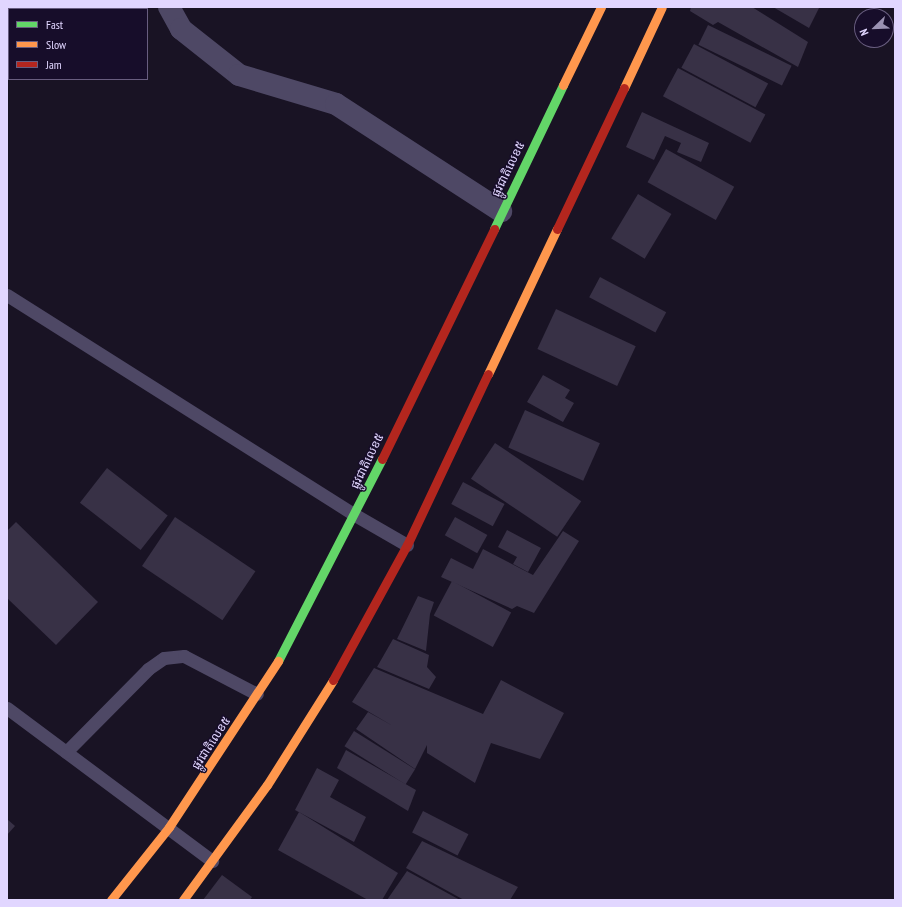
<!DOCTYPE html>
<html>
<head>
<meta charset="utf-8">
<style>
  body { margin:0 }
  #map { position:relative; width:902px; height:907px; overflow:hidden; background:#191324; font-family:"PT Sans Narrow","Noto Sans Khmer",sans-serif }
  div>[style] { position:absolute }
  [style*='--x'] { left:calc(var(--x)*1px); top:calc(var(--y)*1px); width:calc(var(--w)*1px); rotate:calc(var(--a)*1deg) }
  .building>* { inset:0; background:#383146; transform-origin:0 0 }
  .lane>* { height:13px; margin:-6.5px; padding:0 6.5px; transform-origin:6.5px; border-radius:6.5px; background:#4e4865 }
  .street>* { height:22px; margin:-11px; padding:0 11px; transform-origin:11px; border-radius:11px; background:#4e4865 }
  .fast>* { height:9px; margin:-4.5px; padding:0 4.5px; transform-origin:4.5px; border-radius:4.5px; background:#63d668 }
  .slow>* { height:9px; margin:-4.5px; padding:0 4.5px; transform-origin:4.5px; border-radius:4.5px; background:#ff974d }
  .jam>* { height:9px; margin:-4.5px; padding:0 4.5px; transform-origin:4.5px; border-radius:4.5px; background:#b3261e }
  span { translate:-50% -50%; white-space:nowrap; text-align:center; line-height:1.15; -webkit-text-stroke:3px #170d2a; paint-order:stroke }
  .street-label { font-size:12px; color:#e1d6ff }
  .frame { position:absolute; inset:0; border:8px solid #e1d6ff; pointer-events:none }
  .legend { position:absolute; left:8px; top:8px; width:140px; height:72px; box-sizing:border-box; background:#170d2a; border:1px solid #685d7f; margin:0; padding:5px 7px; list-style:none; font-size:12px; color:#e1d6ff }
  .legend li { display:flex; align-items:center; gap:8px; height:20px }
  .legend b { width:20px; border:1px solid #685d7f }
  .north { position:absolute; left:854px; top:8px; width:40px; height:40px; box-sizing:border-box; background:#170d2a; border:1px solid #685d7f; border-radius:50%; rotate:247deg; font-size:11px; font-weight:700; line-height:16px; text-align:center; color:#e1d6ff }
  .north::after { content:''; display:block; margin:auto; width:14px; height:18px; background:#9b92b2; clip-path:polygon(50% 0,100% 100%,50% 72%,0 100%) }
</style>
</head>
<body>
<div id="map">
  <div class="building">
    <div style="clip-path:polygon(691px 7px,752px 7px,808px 42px,798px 67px,718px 22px,713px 25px,690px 11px)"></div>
    <div style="clip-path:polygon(773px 7px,818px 7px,819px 8px,809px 28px)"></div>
    <div style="left:708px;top:25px;width:93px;height:22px;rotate:26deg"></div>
    <div style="left:694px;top:44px;width:84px;height:27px;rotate:28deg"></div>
    <div style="left:678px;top:68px;width:99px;height:32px;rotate:28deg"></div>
    <div style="clip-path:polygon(642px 112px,709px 143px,701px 162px,677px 152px,681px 143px,665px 136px,654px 160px,626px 147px)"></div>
    <div style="left:666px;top:149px;width:78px;height:38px;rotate:29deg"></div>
    <div style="left:638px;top:194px;width:39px;height:52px;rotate:31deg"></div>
    <div style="left:600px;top:277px;width:75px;height:23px;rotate:28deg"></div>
    <div style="left:556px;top:309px;width:88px;height:44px;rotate:25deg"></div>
    <div style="clip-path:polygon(543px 375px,570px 390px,565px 398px,574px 403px,563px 422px,527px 402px)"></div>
    <div style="left:525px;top:410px;width:82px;height:41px;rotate:24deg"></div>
    <div style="left:495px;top:443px;width:104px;height:43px;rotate:34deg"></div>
    <div style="left:107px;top:468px;width:77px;height:44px;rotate:38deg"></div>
    <div style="left:463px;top:482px;width:47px;height:25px;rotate:28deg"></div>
    <div style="left:175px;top:517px;width:97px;height:59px;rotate:34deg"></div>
    <div style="left:455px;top:517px;width:37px;height:21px;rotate:29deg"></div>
    <div style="clip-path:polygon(16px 522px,98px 602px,56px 645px,7px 598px,7px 531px)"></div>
    <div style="clip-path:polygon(507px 530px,541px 548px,528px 572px,513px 564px,517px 557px,498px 547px)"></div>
    <div style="clip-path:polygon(563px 531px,579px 541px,534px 613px,517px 606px,512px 609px,441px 577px,451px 558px,473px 569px,483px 549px,533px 575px)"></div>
    <div style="left:452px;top:581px;width:67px;height:39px;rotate:28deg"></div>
    <div style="clip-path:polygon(418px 596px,434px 602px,430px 614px,426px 651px,397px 639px)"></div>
    <div style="clip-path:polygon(393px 639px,429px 655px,427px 667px,436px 677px,429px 689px,377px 667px)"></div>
    <div style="clip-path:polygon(374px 668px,483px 714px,501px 680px,564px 713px,540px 759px,491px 743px,475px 783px,427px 753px,427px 745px,415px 769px,356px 729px,368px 712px,393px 726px,352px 702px)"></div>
    <div style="left:354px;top:731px;width:72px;height:18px;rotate:32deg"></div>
    <div style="clip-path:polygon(346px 750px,416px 790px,408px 811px,337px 768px)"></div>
    <div style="clip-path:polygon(317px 768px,339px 780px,330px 797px,366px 817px,354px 842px,295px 810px)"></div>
    <div style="left:423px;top:811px;width:51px;height:24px;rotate:27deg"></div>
    <div style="clip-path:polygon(299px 812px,398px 873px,382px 900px,368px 900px,278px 850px)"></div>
    <div style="clip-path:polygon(7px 819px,15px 826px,7px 835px)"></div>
    <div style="clip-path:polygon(422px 841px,518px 887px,510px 900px,464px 900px,406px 868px)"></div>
    <div style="clip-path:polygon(407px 871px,460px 900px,387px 900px)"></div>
    <div style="clip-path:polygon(222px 875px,252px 897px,250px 900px,203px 900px)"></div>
  </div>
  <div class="lane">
    <div style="--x:7;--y:295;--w:412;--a:32.3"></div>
    <div style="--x:355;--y:515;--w:60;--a:30"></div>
    <div style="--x:7;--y:708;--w:256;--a:36.7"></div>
    <div style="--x:66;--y:752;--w:117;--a:-45.3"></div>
    <div style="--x:148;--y:669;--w:19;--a:-35"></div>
    <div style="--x:164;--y:658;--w:20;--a:-6"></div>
    <div style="--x:184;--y:656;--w:82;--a:27.5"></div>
  </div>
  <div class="street">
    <div style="--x:169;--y:7;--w:25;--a:61"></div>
    <div style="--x:181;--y:29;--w:74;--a:38.4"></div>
    <div style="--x:239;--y:75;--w:101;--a:16.6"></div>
    <div style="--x:336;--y:104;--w:197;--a:33"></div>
  </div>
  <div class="fast">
    <div style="--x:494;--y:229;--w:160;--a:-64.4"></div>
    <div style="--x:278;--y:661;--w:227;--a:-62.8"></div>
  </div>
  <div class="slow">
    <div style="--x:563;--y:85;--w:87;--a:-64"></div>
    <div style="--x:624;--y:88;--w:89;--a:-64.9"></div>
    <div style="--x:488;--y:374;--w:161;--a:-64.6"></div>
    <div style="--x:111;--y:900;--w:93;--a:-51.5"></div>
    <div style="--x:169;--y:827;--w:199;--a:-56.7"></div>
    <div style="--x:183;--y:900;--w:142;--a:-53.9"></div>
    <div style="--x:267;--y:785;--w:124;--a:-57.8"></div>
  </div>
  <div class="jam">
    <div style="--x:557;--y:229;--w:156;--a:-64.6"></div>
    <div style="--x:382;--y:459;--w:256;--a:-64"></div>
    <div style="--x:333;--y:680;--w:154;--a:-61.3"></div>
    <div style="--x:407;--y:545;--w:189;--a:-64.7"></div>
  </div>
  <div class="street-label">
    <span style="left:508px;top:169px;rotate:-64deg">ផ្លូវជាតិលេខ៥</span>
    <span style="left:367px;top:461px;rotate:-64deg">ផ្លូវជាតិលេខ៥</span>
    <span style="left:211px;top:743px;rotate:-57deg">ផ្លូវជាតិលេខ៥</span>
  </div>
  <div class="frame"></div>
  <ul class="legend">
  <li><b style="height:5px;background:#63d668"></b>Fast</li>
  <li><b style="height:5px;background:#ff974d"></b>Slow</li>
  <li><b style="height:5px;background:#b3261e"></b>Jam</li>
  </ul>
  <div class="north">N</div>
</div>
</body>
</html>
